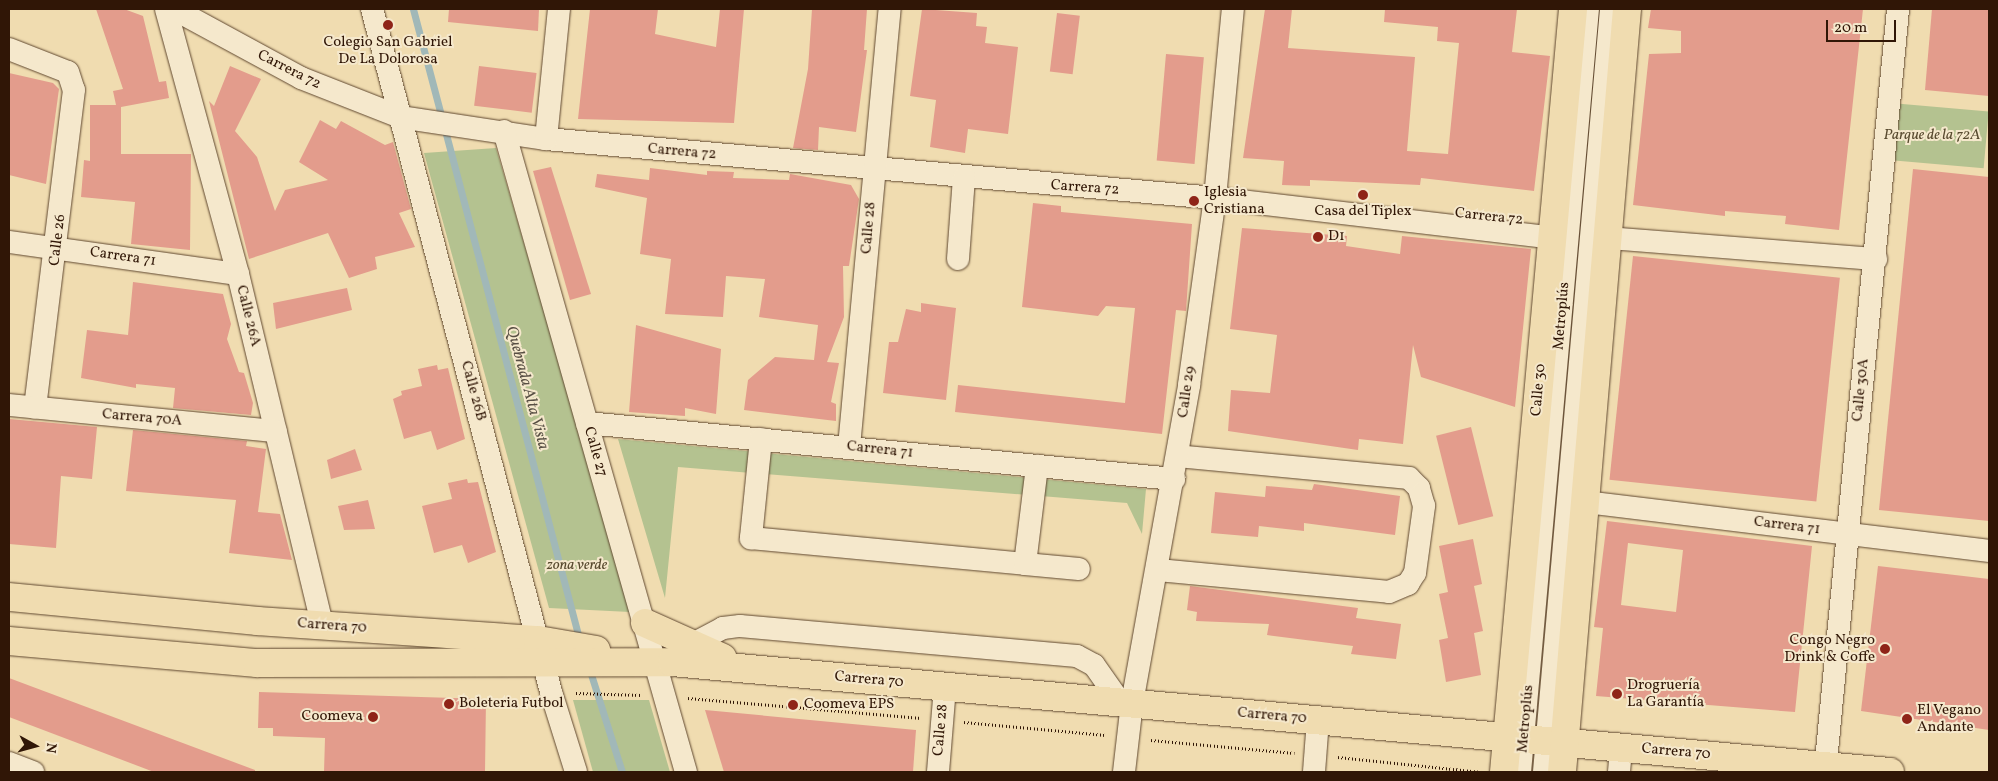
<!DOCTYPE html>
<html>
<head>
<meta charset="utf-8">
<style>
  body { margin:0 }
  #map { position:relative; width:1998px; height:781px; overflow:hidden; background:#f0dcb0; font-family:Vollkorn,serif }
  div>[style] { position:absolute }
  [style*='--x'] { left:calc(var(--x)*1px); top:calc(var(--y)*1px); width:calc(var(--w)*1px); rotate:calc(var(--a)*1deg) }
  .green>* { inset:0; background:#b4c290; transform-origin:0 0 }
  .stream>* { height:7px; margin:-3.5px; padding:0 3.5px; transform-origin:3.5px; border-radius:3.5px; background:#a1b8b8 }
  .building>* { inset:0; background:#e39c8c; transform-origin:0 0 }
  .path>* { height:3px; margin-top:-1.5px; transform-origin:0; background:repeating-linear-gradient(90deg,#301606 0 1px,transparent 0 3.5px) }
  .roads { filter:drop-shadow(0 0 1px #604830) drop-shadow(0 0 1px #604830) }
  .minor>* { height:22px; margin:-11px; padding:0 11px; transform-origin:11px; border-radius:11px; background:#f5e8cc }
  .major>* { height:28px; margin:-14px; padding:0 14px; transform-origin:14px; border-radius:14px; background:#f0dcb0 }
  .dots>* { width:14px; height:14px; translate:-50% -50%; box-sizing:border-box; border:2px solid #f5e8cc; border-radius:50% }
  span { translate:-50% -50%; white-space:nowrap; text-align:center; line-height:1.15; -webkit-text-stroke:4px #f5e8cc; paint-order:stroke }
  .poi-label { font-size:15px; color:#301606 }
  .left { translate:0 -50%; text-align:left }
  .right { translate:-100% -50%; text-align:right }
  .street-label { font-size:15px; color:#301606 }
  .park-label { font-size:15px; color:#584a2f; font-style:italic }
  .water-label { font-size:16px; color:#584f44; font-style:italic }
  .frame { position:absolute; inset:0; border:10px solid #301606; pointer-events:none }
  .north { position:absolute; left:10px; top:721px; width:50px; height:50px; -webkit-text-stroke:4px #f5e8cc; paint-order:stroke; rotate:97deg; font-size:14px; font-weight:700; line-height:20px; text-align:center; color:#301606 }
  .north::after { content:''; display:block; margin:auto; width:18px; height:22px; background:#301606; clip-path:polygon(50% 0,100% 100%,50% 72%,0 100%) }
  .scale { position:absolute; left:1826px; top:20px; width:70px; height:22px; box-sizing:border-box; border:2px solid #301606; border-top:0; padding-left:6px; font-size:15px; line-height:18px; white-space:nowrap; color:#301606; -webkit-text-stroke:4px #f5e8cc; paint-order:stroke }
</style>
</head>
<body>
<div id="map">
  <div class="green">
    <div style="left:1891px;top:103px;width:98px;height:57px;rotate:5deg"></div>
    <div style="clip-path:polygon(496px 148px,561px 369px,630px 612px,549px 608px,424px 153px)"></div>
    <div style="clip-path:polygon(618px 439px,1146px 489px,1142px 534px,1127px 503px,678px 467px,665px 598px)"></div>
    <div style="clip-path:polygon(573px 700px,649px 700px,670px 772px,593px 772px)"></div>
  </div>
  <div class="stream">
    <div style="--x:413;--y:9;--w:655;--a:75.22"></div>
    <div style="--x:589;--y:668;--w:109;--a:72.4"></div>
  </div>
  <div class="building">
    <div style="clip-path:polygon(96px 9px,124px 9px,143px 16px,159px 82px,166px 81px,169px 98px,121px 107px,121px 154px,191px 154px,190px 250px,131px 244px,135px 202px,81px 197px,84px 160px,90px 161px,90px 105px,116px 105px,113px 91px,123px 89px)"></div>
    <div style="clip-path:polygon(449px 9px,539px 9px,538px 31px,448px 22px)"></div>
    <div style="clip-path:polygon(590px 9px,658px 9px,655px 34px,716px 47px,720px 9px,744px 9px,734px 123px,578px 119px)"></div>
    <div style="clip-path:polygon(812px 9px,867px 9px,864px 50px,867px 50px,856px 132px,819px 127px,818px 150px,793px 148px,808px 69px)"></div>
    <div style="clip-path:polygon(922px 9px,977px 13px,976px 26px,987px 27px,985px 43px,1018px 47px,1008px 134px,968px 129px,965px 153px,930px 147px,936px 100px,910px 96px)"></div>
    <div style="clip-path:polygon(1265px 9px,1292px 9px,1288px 48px,1415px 57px,1407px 151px,1448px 154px,1459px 43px,1437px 41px,1438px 27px,1384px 22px,1385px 9px,1517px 9px,1512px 52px,1550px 56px,1534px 191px,1421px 178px,1420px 185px,1310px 180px,1310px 186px,1282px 185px,1284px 161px,1243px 158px)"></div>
    <div style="clip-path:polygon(1651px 9px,1863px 9px,1839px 230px,1785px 224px,1786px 216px,1725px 211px,1725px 216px,1633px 205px,1649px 54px,1681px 53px,1681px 31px,1648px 28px)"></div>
    <div style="clip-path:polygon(1932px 9px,1989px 9px,1989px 96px,1925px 90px)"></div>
    <div style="left:1057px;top:13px;width:23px;height:59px;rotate:7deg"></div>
    <div style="left:1166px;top:54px;width:38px;height:107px;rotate:5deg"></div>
    <div style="clip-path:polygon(230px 66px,261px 79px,235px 131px,257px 157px,275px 211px,285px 190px,328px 180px,299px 162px,320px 120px,336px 129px,341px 121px,385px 145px,393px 142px,411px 209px,399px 213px,415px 247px,375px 257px,377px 269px,349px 278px,328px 233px,249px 259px,209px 101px,214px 106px)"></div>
    <div style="left:479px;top:66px;width:58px;height:40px;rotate:7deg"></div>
    <div style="clip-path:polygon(9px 73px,53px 83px,59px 89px,46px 184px,9px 175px)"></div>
    <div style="clip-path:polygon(551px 167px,591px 294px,570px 300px,533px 171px)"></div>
    <div style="clip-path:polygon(650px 168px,707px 175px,707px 171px,734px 172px,733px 178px,789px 180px,790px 174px,851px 185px,859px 199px,849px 266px,843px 266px,844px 317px,827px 362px,839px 363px,831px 402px,836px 404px,836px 421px,744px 410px,748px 380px,775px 357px,814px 360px,818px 325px,759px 317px,765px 279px,726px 276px,723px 317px,665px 314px,671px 259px,640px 254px,647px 198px,595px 187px,597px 174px,649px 180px)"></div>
    <div style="clip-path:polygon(1913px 169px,1989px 177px,1989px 521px,1879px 510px)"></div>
    <div style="clip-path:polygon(1033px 203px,1061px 206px,1061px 212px,1192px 224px,1186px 311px,1176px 310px,1162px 434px,955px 412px,958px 385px,1125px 403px,1135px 308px,1106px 306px,1098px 316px,1022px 307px)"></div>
    <div style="clip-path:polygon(1242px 228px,1347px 236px,1346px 246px,1400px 254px,1402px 236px,1531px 249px,1515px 407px,1421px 377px,1413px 345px,1403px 444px,1359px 439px,1358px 450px,1228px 431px,1231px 390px,1270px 393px,1277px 335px,1230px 329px)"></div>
    <div style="left:1633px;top:256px;width:208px;height:225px;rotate:6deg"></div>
    <div style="clip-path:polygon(133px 282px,223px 294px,231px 324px,227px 339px,239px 372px,244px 373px,253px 403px,251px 415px,173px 408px,175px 388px,136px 384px,136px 388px,81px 378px,87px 330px,128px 335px)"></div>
    <div style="clip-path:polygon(347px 288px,352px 310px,276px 329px,273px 303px)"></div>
    <div style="clip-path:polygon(921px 303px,956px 308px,946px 400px,883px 393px,889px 342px,898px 342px,906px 309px,921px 312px)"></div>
    <div style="clip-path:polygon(636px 325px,721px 349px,716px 414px,685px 408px,685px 416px,629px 412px)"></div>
    <div style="clip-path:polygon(437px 365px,438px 370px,448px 368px,465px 439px,437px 450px,431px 431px,404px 439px,393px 399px,402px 395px,401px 391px,422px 386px,418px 369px)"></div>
    <div style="clip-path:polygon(9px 419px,97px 427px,92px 479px,61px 476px,56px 548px,9px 544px)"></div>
    <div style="left:1471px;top:427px;width:92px;height:36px;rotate:76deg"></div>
    <div style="clip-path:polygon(133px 430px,247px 441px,246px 446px,266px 449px,258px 512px,280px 514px,292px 560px,229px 553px,236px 500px,126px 491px)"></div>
    <div style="clip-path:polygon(355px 449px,362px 470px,331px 479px,327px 460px)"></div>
    <div style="clip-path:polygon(467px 479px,468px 483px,478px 482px,496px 552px,468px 563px,462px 545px,434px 553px,422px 506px,452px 499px,448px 483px)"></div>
    <div style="clip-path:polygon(1314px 484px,1400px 496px,1395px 535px,1304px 523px,1304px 531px,1259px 526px,1258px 537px,1211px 533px,1215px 492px,1265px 497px,1266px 486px,1312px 490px)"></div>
    <div style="clip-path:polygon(368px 500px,375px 529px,344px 530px,338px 506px)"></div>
    <div style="clip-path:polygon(evenodd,1607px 521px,1812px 546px,1795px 712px,1596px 696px,1603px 628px,1594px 627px,1607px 521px,1628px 543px,1683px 550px,1676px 612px,1621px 605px,1628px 543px)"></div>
    <div style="clip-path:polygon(1473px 539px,1482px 584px,1474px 586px,1483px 631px,1474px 633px,1481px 675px,1446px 682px,1439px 640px,1448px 638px,1439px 594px,1448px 592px,1439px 546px)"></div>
    <div style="clip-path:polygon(1878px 566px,1989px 579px,1989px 730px,1861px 711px)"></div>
    <div style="clip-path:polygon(1190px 586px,1358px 608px,1356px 618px,1401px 624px,1396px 659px,1351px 654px,1353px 646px,1267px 635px,1269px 624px,1196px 621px,1197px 612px,1187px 610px)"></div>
    <div style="clip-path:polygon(9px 678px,255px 770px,255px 772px,154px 772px,9px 717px)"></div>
    <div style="clip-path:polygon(259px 692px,486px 699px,485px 772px,324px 772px,325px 738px,273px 736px,273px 728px,258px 728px)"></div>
    <div style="clip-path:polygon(705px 710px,916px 730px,913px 772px,724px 772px)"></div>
  </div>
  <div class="path">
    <div style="--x:576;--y:693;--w:66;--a:1.7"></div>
    <div style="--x:688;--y:698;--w:234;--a:4.9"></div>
    <div style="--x:964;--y:722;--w:142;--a:5.3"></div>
    <div style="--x:1151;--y:740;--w:144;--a:5.2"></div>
    <div style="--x:1338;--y:757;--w:144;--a:6"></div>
  </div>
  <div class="roads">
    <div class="minor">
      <div style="--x:166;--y:9;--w:275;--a:74.8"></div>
      <div style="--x:238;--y:274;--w:361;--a:76.5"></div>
      <div style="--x:174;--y:9;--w:145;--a:28.5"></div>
      <div style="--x:301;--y:78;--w:106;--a:21.5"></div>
      <div style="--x:400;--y:117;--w:148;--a:8.6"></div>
      <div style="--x:546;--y:139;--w:672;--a:5.04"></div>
      <div style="--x:1215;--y:198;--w:340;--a:6.7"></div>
      <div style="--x:372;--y:9;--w:706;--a:75.31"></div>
      <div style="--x:551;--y:692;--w:84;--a:72.6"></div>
      <div style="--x:9;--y:49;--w:63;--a:21.3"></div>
      <div style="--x:68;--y:72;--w:19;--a:72"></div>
      <div style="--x:74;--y:90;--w:320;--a:97"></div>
      <div style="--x:504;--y:131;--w:666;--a:74.15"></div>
      <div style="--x:546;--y:139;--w:131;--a:-84.3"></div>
      <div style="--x:1608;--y:238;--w:269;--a:4.5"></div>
      <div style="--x:9;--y:242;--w:231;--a:8"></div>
      <div style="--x:958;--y:259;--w:81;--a:-85.8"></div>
      <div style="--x:9;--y:405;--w:268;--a:5.6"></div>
      <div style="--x:587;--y:423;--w:590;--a:5.45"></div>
      <div style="--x:761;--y:439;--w:100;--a:95.8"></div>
      <div style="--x:751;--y:538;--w:275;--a:5.4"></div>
      <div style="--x:1025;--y:564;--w:99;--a:-83"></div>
      <div style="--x:849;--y:447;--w:440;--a:-84.7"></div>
      <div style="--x:1585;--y:502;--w:407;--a:6.9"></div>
      <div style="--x:1025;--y:564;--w:54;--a:5.3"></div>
      <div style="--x:1158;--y:570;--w:232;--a:5.4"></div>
      <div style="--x:1389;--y:592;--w:21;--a:-23"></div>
      <div style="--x:1408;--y:584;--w:13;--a:-58"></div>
      <div style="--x:1415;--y:573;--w:68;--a:-82.3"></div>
      <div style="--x:1424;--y:506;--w:19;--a:-106"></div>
      <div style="--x:1419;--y:488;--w:14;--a:-135"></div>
      <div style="--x:1409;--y:478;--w:232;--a:-174.6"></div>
      <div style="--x:691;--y:645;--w:36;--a:-28"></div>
      <div style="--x:723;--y:628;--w:17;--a:-7"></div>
      <div style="--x:740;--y:626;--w:338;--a:5.1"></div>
      <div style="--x:1077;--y:656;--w:19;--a:28"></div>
      <div style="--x:1094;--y:665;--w:45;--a:54.9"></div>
      <div style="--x:9;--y:763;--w:26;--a:21"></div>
      <div style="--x:938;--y:772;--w:85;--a:-85.3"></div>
      <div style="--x:1124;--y:772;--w:69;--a:-83.4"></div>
      <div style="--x:1132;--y:703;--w:323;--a:-79.8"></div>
      <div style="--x:1189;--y:385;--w:189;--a:-82.1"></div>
      <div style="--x:1215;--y:198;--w:190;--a:-84.6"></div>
      <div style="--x:1314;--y:772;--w:52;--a:-85.6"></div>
      <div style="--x:1520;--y:772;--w:766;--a:-84.91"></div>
      <div style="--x:1544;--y:772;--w:766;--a:-84.98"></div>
      <div style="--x:1619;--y:772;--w:25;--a:-85"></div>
      <div style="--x:1825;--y:772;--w:766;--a:-84.53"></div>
    </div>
    <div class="major">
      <div style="--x:9;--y:597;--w:249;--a:5.5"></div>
      <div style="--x:257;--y:621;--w:282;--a:3.9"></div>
      <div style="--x:538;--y:640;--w:59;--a:9.8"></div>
      <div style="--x:645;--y:623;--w:85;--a:24.2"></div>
      <div style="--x:9;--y:641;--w:249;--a:5.1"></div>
      <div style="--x:257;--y:663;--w:415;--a:-0.1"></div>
      <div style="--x:672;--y:662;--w:1223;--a:5.16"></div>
      <div style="--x:1504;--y:772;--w:766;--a:-84.83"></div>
      <div style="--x:1562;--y:772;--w:766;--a:-85.13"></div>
    </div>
  </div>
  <div class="dots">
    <div style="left:388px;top:25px;background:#8f2418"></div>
    <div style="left:1363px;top:195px;background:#8f2418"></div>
    <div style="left:1194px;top:201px;background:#8f2418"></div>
    <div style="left:1318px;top:237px;background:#8f2418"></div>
    <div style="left:1885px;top:649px;background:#8f2418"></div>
    <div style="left:1617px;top:694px;background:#8f2418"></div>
    <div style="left:449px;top:704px;background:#8f2418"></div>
    <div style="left:793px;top:705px;background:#8f2418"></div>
    <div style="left:373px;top:717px;background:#8f2418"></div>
    <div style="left:1907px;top:719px;background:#8f2418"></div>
  </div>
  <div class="poi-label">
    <span style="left:388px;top:51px">Colegio San Gabriel<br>De La Dolorosa</span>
    <span class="left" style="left:1204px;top:201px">Iglesia<br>Cristiana</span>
    <span style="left:1363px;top:212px">Casa del Tiplex</span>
    <span class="left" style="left:1328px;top:237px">D1</span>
    <span class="right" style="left:1875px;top:649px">Congo Negro<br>Drink &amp; Coffe</span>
    <span class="left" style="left:1627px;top:694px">Drogruería<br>La Garantía</span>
    <span class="left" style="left:459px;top:704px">Boleteria Futbol</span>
    <span class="left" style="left:804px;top:705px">Coomeva EPS</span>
    <span class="left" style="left:1917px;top:719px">El Vegano<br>Andante</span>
    <span class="right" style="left:363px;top:717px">Coomeva</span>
  </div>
  <div class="street-label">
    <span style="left:289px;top:70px;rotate:27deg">Carrera 72</span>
    <span style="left:682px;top:152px;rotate:5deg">Carrera 72</span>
    <span style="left:1085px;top:188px;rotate:4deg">Carrera 72</span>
    <span style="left:1489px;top:217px;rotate:6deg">Carrera 72</span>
    <span style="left:869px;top:228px;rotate:-85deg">Calle 28</span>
    <span style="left:58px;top:240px;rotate:-83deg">Calle 26</span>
    <span style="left:123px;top:257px;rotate:8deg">Carrera 71</span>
    <span style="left:248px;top:316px;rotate:76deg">Calle 26A</span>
    <span style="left:1562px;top:316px;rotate:-85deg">Metroplús</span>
    <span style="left:1539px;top:390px;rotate:-85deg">Calle 30</span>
    <span style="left:1861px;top:390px;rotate:-84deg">Calle 30A</span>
    <span style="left:473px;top:391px;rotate:75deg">Calle 26B</span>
    <span style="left:1187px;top:392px;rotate:-82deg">Calle 29</span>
    <span style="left:142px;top:418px;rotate:5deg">Carrera 70A</span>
    <span style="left:880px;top:450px;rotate:6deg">Carrera 71</span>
    <span style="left:595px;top:452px;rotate:74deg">Calle 27</span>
    <span style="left:1787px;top:526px;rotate:7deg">Carrera 71</span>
    <span style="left:332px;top:626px;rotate:4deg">Carrera 70</span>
    <span style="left:869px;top:680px;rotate:5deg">Carrera 70</span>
    <span style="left:1272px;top:716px;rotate:5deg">Carrera 70</span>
    <span style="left:1526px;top:719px;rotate:-85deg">Metroplús</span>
    <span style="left:941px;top:730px;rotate:-85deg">Calle 28</span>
    <span style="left:1676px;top:752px;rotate:5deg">Carrera 70</span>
  </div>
  <div class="park-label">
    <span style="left:1932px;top:136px">Parque de la 72A</span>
    <span style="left:577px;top:566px">zona verde</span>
  </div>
  <div class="water-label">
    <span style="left:527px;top:388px;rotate:75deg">Quebrada Alta Vista</span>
  </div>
  <div class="frame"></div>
  <div class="north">N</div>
  <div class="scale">20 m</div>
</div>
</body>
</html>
